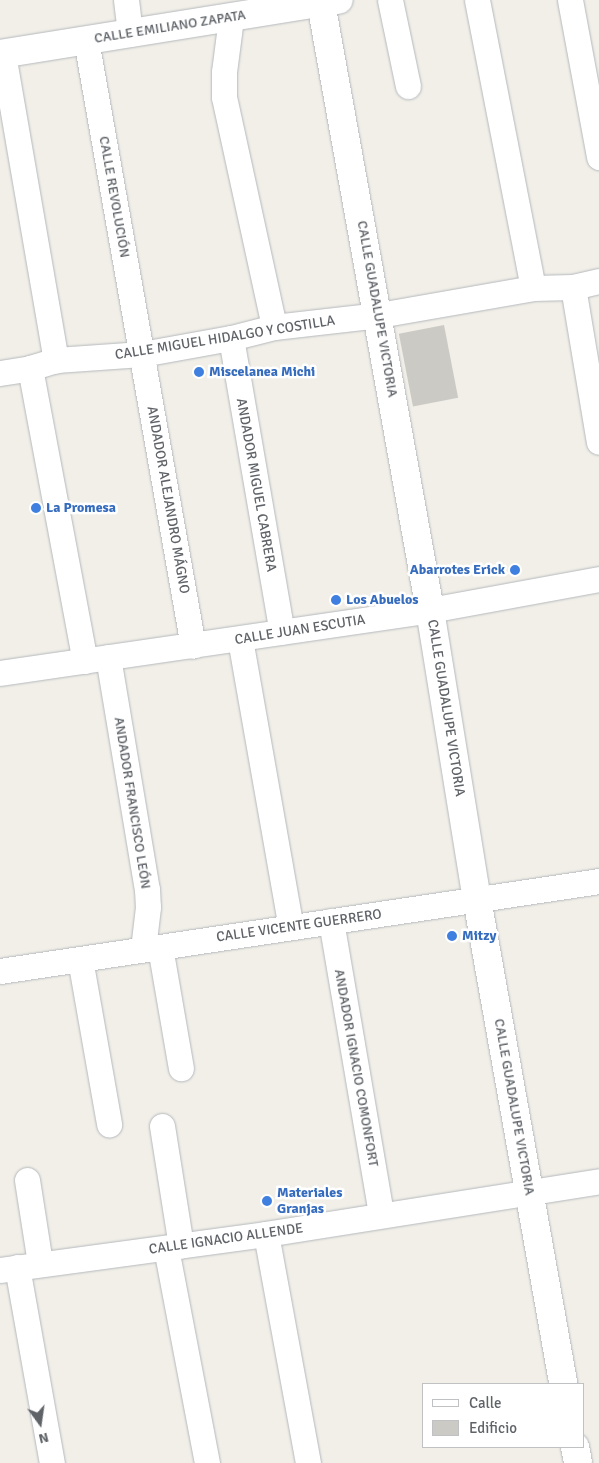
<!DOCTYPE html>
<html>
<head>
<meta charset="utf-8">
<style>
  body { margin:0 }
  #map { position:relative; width:599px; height:1463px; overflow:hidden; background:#f1efe8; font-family:Signika,sans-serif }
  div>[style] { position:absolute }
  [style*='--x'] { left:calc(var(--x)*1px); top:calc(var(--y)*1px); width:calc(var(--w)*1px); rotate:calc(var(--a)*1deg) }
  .building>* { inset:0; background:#cccac5; transform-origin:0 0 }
  .roads { filter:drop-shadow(0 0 1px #b5b8bc) drop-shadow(0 0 1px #b5b8bc) }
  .street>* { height:25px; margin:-12.5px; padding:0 12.5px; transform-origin:12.5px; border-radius:12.5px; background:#fff }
  .secondary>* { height:28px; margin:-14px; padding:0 14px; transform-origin:14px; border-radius:14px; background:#fff }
  .dots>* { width:14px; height:14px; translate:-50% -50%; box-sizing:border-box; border:2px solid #fff; border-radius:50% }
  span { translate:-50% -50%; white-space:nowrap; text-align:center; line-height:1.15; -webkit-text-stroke:5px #fff; paint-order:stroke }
  .street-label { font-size:14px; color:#5f6368 }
  .shop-label { font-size:14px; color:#366cbe; font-weight:700 }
  .left { translate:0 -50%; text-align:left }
  .right { translate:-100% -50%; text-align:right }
  .legend { position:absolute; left:422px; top:1383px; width:162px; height:65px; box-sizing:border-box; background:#fff; border:1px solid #bfc1c3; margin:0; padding:6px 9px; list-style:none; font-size:15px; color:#5f6368 }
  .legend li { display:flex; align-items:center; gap:10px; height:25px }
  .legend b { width:25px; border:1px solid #bfc1c3 }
  .north { position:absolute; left:15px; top:1398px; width:50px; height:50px; -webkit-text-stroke:4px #fff; paint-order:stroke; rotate:166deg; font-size:14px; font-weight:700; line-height:20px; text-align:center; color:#5f6368 }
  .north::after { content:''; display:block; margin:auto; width:18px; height:22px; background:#5f6368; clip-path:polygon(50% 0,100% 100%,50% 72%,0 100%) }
</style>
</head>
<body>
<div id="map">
  <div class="building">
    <div style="left:444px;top:325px;width:74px;height:46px;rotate:79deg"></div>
  </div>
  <div class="roads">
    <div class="street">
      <div style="--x:126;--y:0;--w:34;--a:83"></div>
      <div style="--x:390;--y:0;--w:88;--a:78.2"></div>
      <div style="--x:477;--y:0;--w:293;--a:79"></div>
      <div style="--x:570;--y:0;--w:160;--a:79.5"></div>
      <div style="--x:231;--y:18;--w:54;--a:97.4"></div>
      <div style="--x:224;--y:72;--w:25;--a:90"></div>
      <div style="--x:224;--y:97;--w:235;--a:77.7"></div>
      <div style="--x:86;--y:40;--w:615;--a:79.99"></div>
      <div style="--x:3;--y:54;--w:311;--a:80.2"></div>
      <div style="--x:573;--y:287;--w:157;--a:80.5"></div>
      <div style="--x:231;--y:338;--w:298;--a:80.2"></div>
      <div style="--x:30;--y:368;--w:298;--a:79.4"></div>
      <div style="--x:0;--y:373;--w:30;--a:-9"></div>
      <div style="--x:30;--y:368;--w:27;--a:-17"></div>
      <div style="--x:56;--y:360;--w:86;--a:-4"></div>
      <div style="--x:142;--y:354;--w:90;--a:-10.2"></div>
      <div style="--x:231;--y:338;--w:44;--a:-14.3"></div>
      <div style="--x:274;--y:327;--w:106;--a:-6.5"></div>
      <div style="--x:379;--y:315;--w:156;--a:-9.9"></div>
      <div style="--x:533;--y:288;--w:40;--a:-1.4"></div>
      <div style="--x:573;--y:287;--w:27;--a:-13"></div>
      <div style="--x:240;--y:639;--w:292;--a:80"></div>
      <div style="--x:108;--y:657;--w:235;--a:80.5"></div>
      <div style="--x:147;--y:889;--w:18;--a:87"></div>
      <div style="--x:148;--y:907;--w:42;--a:96.8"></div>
      <div style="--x:0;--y:673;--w:435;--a:-8.3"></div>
      <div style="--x:430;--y:610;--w:172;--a:-10.4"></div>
      <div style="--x:331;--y:921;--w:298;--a:80.3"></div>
      <div style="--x:160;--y:947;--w:123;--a:80.2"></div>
      <div style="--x:80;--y:959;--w:168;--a:80"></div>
      <div style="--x:0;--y:971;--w:606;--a:-8.54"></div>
      <div style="--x:162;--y:1126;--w:121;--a:81"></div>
      <div style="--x:27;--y:1180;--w:84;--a:81.1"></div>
      <div style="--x:266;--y:1234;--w:233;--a:79.6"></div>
      <div style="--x:166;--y:1248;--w:219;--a:79.2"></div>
      <div style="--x:17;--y:1267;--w:199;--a:79.9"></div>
      <div style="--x:0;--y:1270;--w:268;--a:-7.7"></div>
      <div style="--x:266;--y:1234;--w:337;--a:-9"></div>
    </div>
    <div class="secondary">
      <div style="--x:321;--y:3;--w:617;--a:79.82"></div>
      <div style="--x:430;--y:610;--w:293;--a:80.8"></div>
      <div style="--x:477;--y:899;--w:493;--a:79.9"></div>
      <div style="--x:0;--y:54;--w:343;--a:-9.1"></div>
      <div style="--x:575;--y:1447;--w:16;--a:79"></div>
    </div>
  </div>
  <div class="dots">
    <div style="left:199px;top:372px;background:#3f7fe0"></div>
    <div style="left:36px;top:508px;background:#3f7fe0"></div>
    <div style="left:515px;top:570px;background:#3f7fe0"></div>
    <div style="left:336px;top:600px;background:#3f7fe0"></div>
    <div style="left:452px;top:936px;background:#3f7fe0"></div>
    <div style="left:267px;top:1201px;background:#3f7fe0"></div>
  </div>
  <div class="street-label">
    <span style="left:170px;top:27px;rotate:-9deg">CALLE EMILIANO ZAPATA</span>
    <span style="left:114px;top:197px;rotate:80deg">CALLE REVOLUCIÓN</span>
    <span style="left:377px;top:309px;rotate:80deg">CALLE GUADALUPE VICTORIA</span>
    <span style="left:225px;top:338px;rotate:-9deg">CALLE MIGUEL HIDALGO Y COSTILLA</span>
    <span style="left:256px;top:485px;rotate:80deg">ANDADOR MIGUEL CABRERA</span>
    <span style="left:168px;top:500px;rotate:80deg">ANDADOR ALEJANDRO MÁGNO</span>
    <span style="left:300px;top:630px;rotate:-9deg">CALLE JUAN ESCUTIA</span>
    <span style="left:446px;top:708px;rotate:81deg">CALLE GUADALUPE VICTORIA</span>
    <span style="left:132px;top:803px;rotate:81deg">ANDADOR FRANCISCO LEÓN</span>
    <span style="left:299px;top:926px;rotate:-8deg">CALLE VICENTE GUERRERO</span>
    <span style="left:356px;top:1068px;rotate:80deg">ANDADOR IGNACIO COMONFORT</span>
    <span style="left:514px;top:1107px;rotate:80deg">CALLE GUADALUPE VICTORIA</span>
    <span style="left:226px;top:1239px;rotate:-8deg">CALLE IGNACIO ALLENDE</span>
  </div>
  <div class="shop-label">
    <span class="left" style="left:209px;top:372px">Miscelanea Michi</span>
    <span class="left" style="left:46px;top:508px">La Promesa</span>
    <span class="right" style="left:505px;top:570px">Abarrotes Erick</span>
    <span class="left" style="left:346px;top:600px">Los Abuelos</span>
    <span class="left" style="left:462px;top:936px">Mitzy</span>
    <span class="left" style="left:277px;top:1201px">Materiales<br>Granjas</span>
  </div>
  <ul class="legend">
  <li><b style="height:6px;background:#fff"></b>Calle</li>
  <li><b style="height:14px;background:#cccac5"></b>Edificio</li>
  </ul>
  <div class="north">N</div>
</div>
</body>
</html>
